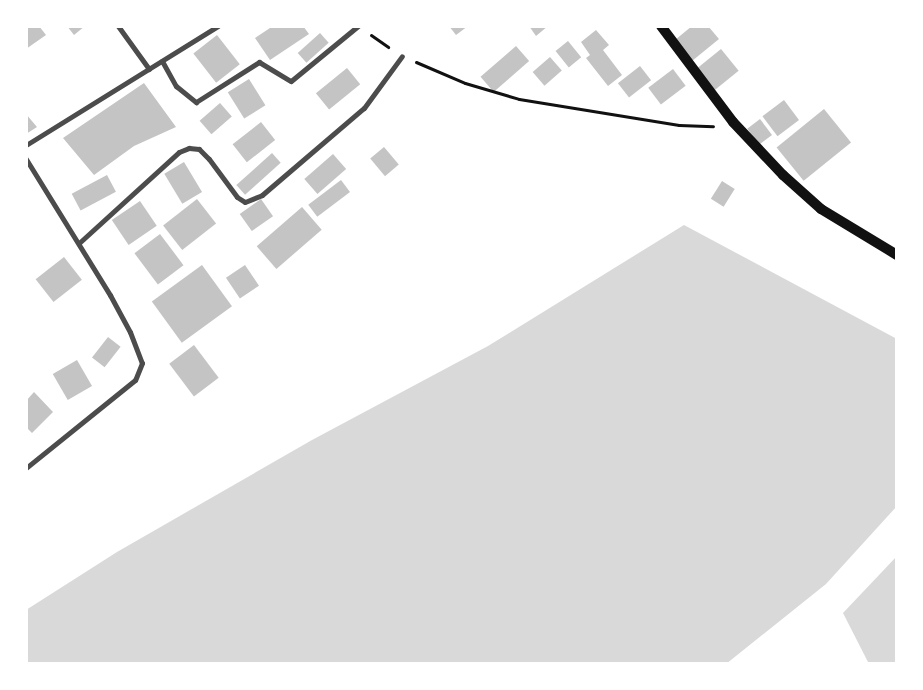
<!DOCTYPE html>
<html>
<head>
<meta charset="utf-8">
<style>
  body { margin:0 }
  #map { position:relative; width:923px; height:690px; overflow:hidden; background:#fff; font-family:"Alegreya Sans",sans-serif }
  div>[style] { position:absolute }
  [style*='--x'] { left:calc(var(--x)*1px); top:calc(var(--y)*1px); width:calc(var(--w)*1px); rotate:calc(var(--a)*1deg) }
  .water>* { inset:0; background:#d9d9d9 }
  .building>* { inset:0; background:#c4c4c4; transform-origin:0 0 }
  .path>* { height:3px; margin:-1.5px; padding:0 1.5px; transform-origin:1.5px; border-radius:1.5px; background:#111 }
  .minor>* { height:5px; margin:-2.5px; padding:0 2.5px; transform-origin:2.5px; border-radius:2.5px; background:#4c4c4c }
  .secondary>* { height:10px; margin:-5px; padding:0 5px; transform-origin:5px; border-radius:5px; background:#111 }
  span { translate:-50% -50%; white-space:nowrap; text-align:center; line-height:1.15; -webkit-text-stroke:5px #fff; paint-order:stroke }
  .frame { position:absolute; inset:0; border:28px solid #fff; pointer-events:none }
</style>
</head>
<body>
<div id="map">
  <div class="water">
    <div style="clip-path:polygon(684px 225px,897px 339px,897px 506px,826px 584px,726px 664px,26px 664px,26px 610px,117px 552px,312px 440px,488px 346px)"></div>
    <div style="clip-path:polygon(897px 556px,897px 664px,869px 664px,843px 613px)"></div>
  </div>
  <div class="building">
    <div style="clip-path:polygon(26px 26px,39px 26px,46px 35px,26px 49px)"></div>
    <div style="clip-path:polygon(67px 26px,85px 26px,74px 35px)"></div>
    <div style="clip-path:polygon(273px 26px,303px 26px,309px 34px,270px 60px,255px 38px)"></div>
    <div style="clip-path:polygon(449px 26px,468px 26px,456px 35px)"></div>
    <div style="clip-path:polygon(529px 26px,548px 26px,536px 36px)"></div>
    <div style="clip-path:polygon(692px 26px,708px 26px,719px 39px,692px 61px,675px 40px)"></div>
    <div style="clip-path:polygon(596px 30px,609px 45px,603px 50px,622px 75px,608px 86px,586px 58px,590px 55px,581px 42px)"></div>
    <div style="left:320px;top:33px;width:13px;height:30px;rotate:48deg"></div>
    <div style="left:217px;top:35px;width:37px;height:30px;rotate:52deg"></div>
    <div style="left:568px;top:41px;width:21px;height:16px;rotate:51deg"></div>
    <div style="left:516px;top:46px;width:20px;height:47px;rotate:49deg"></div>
    <div style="left:721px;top:49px;width:28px;height:33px;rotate:51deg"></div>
    <div style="left:550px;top:57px;width:18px;height:23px;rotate:49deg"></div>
    <div style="left:640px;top:66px;width:18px;height:28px;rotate:52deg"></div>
    <div style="left:347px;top:68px;width:21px;height:40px;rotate:51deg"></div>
    <div style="left:673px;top:69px;width:21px;height:31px;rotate:53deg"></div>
    <div style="left:249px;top:79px;width:31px;height:25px;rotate:58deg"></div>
    <div style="clip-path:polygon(144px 83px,176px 127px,134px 146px,94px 175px,63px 138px)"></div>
    <div style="left:784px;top:100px;width:25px;height:27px;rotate:53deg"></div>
    <div style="left:220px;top:103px;width:18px;height:27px;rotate:49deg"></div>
    <div style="left:824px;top:109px;width:43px;height:61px;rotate:51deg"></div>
    <div style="clip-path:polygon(26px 114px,37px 127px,26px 134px)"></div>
    <div style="left:760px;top:119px;width:20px;height:16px;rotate:53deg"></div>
    <div style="left:261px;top:122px;width:23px;height:36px;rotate:52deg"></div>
    <div style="left:384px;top:147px;width:23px;height:18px;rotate:50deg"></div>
    <div style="left:272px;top:153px;width:13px;height:48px;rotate:48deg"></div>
    <div style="left:333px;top:154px;width:20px;height:38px;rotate:49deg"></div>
    <div style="left:184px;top:162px;width:35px;height:23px;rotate:59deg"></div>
    <div style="left:107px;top:175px;width:19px;height:40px;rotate:62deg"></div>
    <div style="left:341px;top:180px;width:15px;height:41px;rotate:53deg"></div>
    <div style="left:722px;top:181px;width:15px;height:21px;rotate:32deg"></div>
    <div style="left:197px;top:199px;width:31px;height:43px;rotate:52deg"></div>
    <div style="left:261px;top:199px;width:21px;height:26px;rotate:55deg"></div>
    <div style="left:140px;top:201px;width:30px;height:34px;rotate:56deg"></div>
    <div style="left:302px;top:207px;width:30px;height:60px;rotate:49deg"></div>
    <div style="left:160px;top:234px;width:39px;height:32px;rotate:53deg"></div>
    <div style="left:64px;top:257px;width:29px;height:36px;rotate:52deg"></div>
    <div style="left:202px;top:265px;width:51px;height:62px;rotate:54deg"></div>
    <div style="left:245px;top:265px;width:25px;height:23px;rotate:56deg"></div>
    <div style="left:108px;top:337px;width:16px;height:26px;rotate:38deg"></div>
    <div style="left:194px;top:345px;width:41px;height:31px;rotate:53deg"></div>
    <div style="left:77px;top:360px;width:30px;height:28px;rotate:60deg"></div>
    <div style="clip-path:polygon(34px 392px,53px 412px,32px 433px,26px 427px,26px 401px)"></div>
  </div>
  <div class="path">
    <div style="--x:371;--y:35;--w:21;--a:35"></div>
    <div style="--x:416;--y:62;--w:53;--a:23.2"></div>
    <div style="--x:465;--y:83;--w:56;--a:16.5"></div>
    <div style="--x:519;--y:99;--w:162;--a:9.2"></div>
    <div style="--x:679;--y:125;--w:34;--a:2"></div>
  </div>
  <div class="minor">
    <div style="--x:118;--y:26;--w:53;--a:54.2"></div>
    <div style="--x:162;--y:61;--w:29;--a:61"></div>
    <div style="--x:176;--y:86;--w:26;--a:39"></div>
    <div style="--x:196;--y:102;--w:75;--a:-32.4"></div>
    <div style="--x:259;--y:62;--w:37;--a:31"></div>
    <div style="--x:291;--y:81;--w:87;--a:-39.4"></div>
    <div style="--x:26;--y:145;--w:226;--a:-31.8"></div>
    <div style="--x:26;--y:159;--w:160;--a:58.3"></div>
    <div style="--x:110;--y:295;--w:42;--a:61.6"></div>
    <div style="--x:130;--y:332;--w:33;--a:69"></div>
    <div style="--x:142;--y:363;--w:18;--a:112"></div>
    <div style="--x:135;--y:380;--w:140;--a:141.1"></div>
    <div style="--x:79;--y:243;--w:135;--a:-42.3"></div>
    <div style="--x:179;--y:152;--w:11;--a:-22"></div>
    <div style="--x:189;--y:148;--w:10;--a:6"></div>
    <div style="--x:199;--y:149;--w:14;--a:45"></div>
    <div style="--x:209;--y:159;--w:47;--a:53.6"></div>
    <div style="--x:237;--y:197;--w:9;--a:32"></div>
    <div style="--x:245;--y:202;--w:18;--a:-22"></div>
    <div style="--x:262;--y:195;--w:134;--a:-40.5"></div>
    <div style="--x:364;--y:108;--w:64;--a:-53.8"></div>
  </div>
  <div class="secondary">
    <div style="--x:661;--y:26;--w:120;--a:53.1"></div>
    <div style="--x:733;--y:122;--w:73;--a:46.7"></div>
    <div style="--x:783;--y:175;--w:51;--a:41.8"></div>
    <div style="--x:821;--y:209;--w:89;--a:31.2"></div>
  </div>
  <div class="frame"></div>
</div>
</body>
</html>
